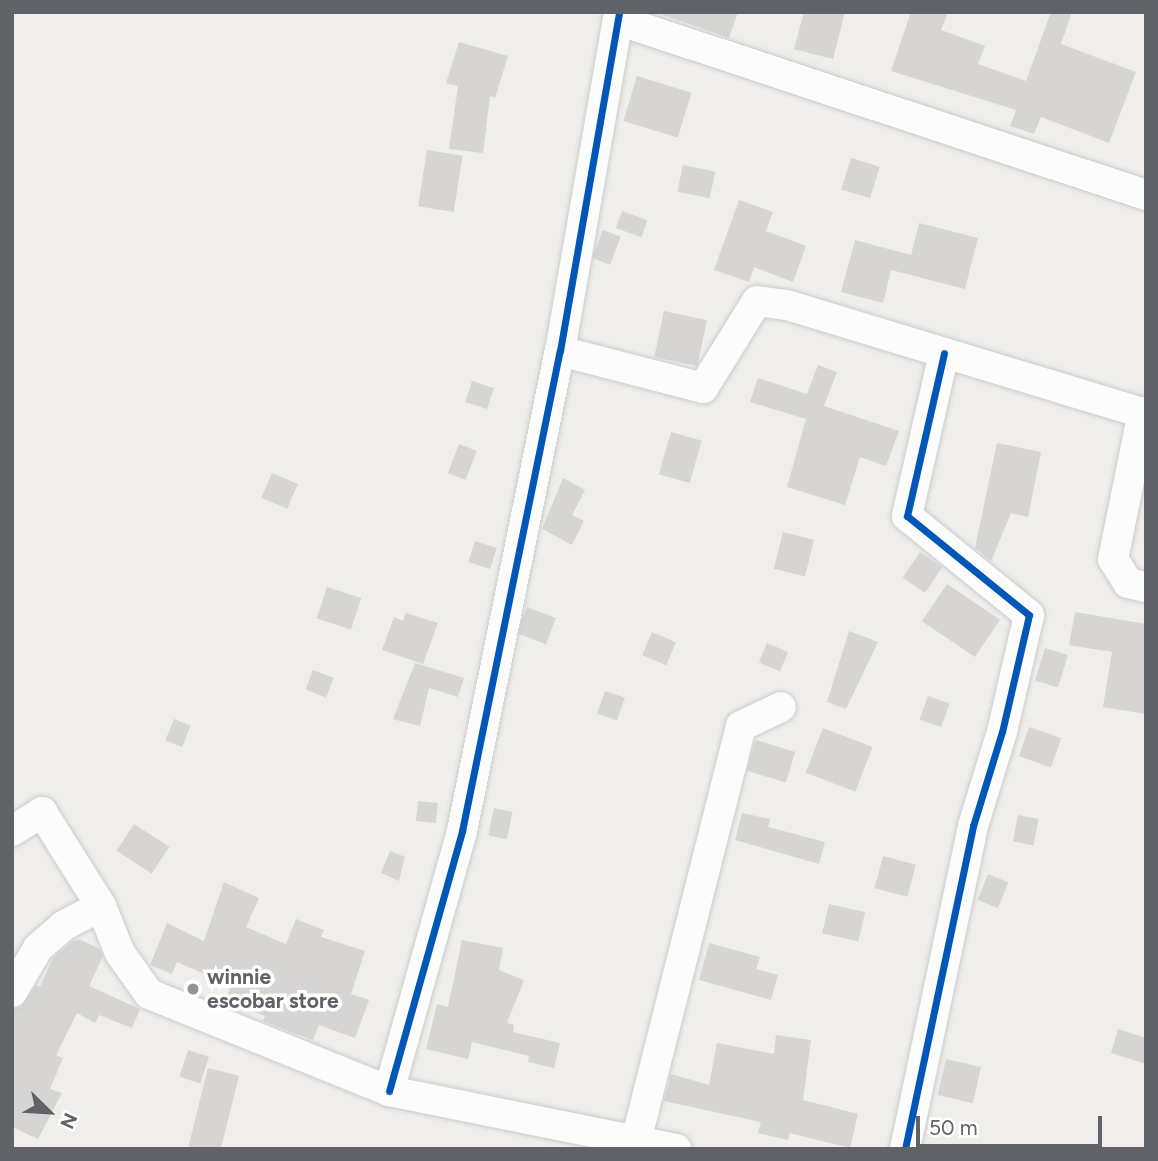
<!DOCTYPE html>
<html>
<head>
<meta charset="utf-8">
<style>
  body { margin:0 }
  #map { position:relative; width:1158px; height:1161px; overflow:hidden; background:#efeeea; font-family:Figtree,sans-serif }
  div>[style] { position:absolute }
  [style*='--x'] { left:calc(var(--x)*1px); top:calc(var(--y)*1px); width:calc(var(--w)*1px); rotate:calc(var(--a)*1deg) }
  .building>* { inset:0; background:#d6d5d3; transform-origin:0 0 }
  .roads { filter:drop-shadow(0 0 2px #cbcccc) drop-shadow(0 0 2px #cbcccc) }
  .street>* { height:30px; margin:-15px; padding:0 15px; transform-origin:15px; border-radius:15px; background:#fdfcfc }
  .cycleway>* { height:7px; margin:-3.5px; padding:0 3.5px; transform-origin:3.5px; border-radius:3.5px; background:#0057b8 }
  .dots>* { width:19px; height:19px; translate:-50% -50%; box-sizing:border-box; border:4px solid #fff; border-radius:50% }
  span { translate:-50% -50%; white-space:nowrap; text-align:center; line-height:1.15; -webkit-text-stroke:7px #fff; paint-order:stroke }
  .poi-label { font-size:21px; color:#5f6368; font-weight:700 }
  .left { translate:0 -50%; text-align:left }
  .frame { position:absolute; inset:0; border:14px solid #5f6368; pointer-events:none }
  .north { position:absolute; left:14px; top:1077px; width:70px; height:70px; -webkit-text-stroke:5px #fff; paint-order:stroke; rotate:114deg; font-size:19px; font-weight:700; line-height:28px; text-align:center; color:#5f6368 }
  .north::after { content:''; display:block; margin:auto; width:24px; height:32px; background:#5f6368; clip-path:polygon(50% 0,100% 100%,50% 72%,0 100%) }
  .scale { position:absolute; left:916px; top:1116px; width:186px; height:32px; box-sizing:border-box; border:4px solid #5f6368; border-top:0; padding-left:9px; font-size:21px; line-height:24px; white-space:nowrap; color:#5f6368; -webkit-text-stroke:5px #fff; paint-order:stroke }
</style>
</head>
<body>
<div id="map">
  <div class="building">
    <div style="clip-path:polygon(655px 12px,738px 12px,729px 38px)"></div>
    <div style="clip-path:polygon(804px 12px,845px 12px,833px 59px,794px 49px)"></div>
    <div style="clip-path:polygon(911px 12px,948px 12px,941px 30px,985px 46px,978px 64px,1026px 81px,1051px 12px,1072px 12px,1061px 44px,1136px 72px,1109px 143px,1041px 117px,1034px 134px,1010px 126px,1016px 110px,891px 71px)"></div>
    <div style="clip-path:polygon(459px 42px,508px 56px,495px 98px,490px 96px,483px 153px,449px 149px,458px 86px,446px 83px)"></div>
    <div style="left:637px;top:76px;width:57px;height:47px;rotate:17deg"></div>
    <div style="left:427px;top:150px;width:36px;height:57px;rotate:9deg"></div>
    <div style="left:851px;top:158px;width:30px;height:33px;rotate:17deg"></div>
    <div style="left:683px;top:165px;width:33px;height:27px;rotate:12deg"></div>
    <div style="clip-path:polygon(739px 200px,773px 212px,766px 231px,806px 246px,793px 282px,754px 267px,749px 282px,714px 270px)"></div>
    <div style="left:622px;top:211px;width:27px;height:18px;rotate:20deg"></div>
    <div style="clip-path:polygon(919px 223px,978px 238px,965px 289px,891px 270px,883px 303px,841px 292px,855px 240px,911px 255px)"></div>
    <div style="left:603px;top:230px;width:19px;height:30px;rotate:21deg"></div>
    <div style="left:664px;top:311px;width:44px;height:47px;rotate:12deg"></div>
    <div style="clip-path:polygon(818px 365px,837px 372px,824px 406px,899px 431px,886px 466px,860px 457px,845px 505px,787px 487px,806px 419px,750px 402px,758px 378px,807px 394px)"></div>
    <div style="left:472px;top:381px;width:23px;height:22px;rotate:18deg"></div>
    <div style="left:671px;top:432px;width:32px;height:44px;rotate:16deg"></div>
    <div style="clip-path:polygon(997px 443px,1041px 452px,1028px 517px,1011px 513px,991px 561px,975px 548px)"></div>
    <div style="left:459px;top:444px;width:19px;height:31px;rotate:21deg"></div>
    <div style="left:272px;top:473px;width:28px;height:27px;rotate:23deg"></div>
    <div style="clip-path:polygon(563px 478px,585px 490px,572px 515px,584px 521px,572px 545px,542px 529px)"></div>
    <div style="left:783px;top:532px;width:32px;height:38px;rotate:14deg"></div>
    <div style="left:475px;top:541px;width:23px;height:22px;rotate:18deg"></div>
    <div style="left:920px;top:552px;width:27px;height:31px;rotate:34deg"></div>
    <div style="left:947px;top:584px;width:64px;height:45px;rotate:34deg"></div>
    <div style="left:327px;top:587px;width:36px;height:33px;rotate:18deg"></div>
    <div style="left:527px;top:607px;width:31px;height:28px;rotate:21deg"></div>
    <div style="clip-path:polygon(1075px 612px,1146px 624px,1146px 714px,1103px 707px,1112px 652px,1069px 645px)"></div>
    <div style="clip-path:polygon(406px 613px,438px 623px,423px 664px,382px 650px,394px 617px,403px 621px)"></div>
    <div style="clip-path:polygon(849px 631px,878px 642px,846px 709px,827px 702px)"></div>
    <div style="left:652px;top:632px;width:26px;height:25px;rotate:23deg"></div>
    <div style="left:767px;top:643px;width:23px;height:21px;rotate:23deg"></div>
    <div style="left:1045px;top:648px;width:24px;height:34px;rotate:17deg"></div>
    <div style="clip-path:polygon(415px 663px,464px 678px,458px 697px,429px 688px,420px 726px,393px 719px)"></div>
    <div style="left:313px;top:670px;width:22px;height:21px;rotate:21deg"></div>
    <div style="left:605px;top:691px;width:21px;height:24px;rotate:19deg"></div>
    <div style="left:928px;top:696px;width:23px;height:25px;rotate:20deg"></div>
    <div style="left:174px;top:719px;width:18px;height:23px;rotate:22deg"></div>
    <div style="left:1029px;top:727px;width:34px;height:31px;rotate:19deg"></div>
    <div style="left:823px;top:728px;width:53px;height:48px;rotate:21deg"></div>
    <div style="left:756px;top:740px;width:41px;height:32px;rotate:17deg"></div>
    <div style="left:418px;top:801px;width:20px;height:20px;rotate:6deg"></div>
    <div style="left:494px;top:808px;width:19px;height:28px;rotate:12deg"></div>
    <div style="clip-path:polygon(742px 813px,770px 819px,768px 827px,825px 842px,819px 864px,735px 840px)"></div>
    <div style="left:1018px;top:815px;width:21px;height:27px;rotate:11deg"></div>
    <div style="left:134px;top:824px;width:42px;height:32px;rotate:33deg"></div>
    <div style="clip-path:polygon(390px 851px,405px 857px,399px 881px,381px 873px)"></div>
    <div style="left:883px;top:856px;width:34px;height:33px;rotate:15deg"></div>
    <div style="left:988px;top:874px;width:22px;height:28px;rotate:22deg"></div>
    <div style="clip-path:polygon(224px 882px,259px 898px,246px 927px,286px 944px,296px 919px,324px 930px,321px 937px,365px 951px,351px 994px,369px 1000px,355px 1038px,319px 1025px,313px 1040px,288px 1031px,263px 1021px,265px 1016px,225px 1000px,231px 986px,177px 962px,172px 974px,150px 965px,167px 923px,204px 941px)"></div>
    <div style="left:829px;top:904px;width:37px;height:30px;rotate:13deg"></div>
    <div style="clip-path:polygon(81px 940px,100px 949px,103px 956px,89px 986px,140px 1009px,132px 1028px,99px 1015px,95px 1023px,77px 1013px,56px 1055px,63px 1058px,50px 1089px,62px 1093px,38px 1139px,12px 1127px,12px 1009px,21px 1007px,36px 985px,40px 987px,53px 958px,73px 941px)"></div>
    <div style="clip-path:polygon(462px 940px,503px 948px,499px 970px,524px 980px,507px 1023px,514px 1025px,513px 1032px,560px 1043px,554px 1068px,528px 1062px,529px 1056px,472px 1042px,468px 1059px,426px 1049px,437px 1004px,448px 1007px)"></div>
    <div style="clip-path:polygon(709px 943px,760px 957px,756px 969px,778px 975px,771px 1000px,699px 980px)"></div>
    <div style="clip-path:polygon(1118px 1029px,1146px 1038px,1146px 1064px,1111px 1053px)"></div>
    <div style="clip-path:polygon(776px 1035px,811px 1040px,803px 1100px,858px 1114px,850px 1148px,790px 1133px,788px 1140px,758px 1133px,761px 1122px,664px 1101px,671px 1074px,709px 1085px,717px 1043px,774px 1054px)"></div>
    <div style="left:188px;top:1050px;width:22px;height:28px;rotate:18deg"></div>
    <div style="left:946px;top:1059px;width:36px;height:37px;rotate:13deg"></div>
    <div style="left:208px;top:1068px;width:32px;height:84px;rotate:14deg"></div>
  </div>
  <div class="roads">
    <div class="street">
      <div style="--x:618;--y:20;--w:556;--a:18.34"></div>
      <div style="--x:560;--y:351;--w:148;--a:14.5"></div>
      <div style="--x:703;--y:388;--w:102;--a:-58.2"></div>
      <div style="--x:757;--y:301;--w:30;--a:8"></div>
      <div style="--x:787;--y:305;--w:375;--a:16.9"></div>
      <div style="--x:1143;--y:412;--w:150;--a:101.5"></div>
      <div style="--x:1113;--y:559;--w:28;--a:58"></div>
      <div style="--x:1128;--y:583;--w:18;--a:13"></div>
      <div style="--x:12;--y:831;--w:36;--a:-32"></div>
      <div style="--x:42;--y:812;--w:111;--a:57.9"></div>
      <div style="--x:101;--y:906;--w:51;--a:68"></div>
      <div style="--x:120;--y:953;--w:50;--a:54.7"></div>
      <div style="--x:149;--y:994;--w:259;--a:22"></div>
      <div style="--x:389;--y:1091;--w:293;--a:11.4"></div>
      <div style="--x:12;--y:992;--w:51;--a:-59.4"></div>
      <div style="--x:38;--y:948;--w:33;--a:-41"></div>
      <div style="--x:63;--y:926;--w:43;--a:-27.8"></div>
      <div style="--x:389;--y:1091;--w:270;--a:-74.3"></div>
      <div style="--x:462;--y:831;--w:490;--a:-78.5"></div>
      <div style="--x:560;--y:351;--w:344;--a:-80.1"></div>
      <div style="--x:636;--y:1141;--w:428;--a:-75.8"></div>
      <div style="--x:741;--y:726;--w:44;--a:-25.4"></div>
      <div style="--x:905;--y:1149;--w:330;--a:-78.1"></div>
      <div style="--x:973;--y:826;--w:98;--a:-72.9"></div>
      <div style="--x:1002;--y:732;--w:120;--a:-77"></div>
      <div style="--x:1029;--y:615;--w:157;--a:-140.9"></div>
      <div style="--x:907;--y:516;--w:167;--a:-77.2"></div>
    </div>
  </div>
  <div class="cycleway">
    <div style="--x:389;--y:1091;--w:270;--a:-74.3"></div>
    <div style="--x:462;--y:831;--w:490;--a:-78.5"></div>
    <div style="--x:560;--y:351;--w:344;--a:-80.1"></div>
    <div style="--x:905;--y:1149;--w:330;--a:-78.1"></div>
    <div style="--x:973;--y:826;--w:98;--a:-72.9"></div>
    <div style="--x:1002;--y:732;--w:120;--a:-77"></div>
    <div style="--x:1029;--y:615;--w:157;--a:-140.9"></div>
    <div style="--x:907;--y:516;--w:167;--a:-77.2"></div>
  </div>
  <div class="dots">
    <div style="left:193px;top:989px;background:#919496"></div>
  </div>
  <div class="poi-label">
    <span class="left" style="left:207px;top:989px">winnie<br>escobar store</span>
  </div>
  <div class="frame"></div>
  <div class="north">N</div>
  <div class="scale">50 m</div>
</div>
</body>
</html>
